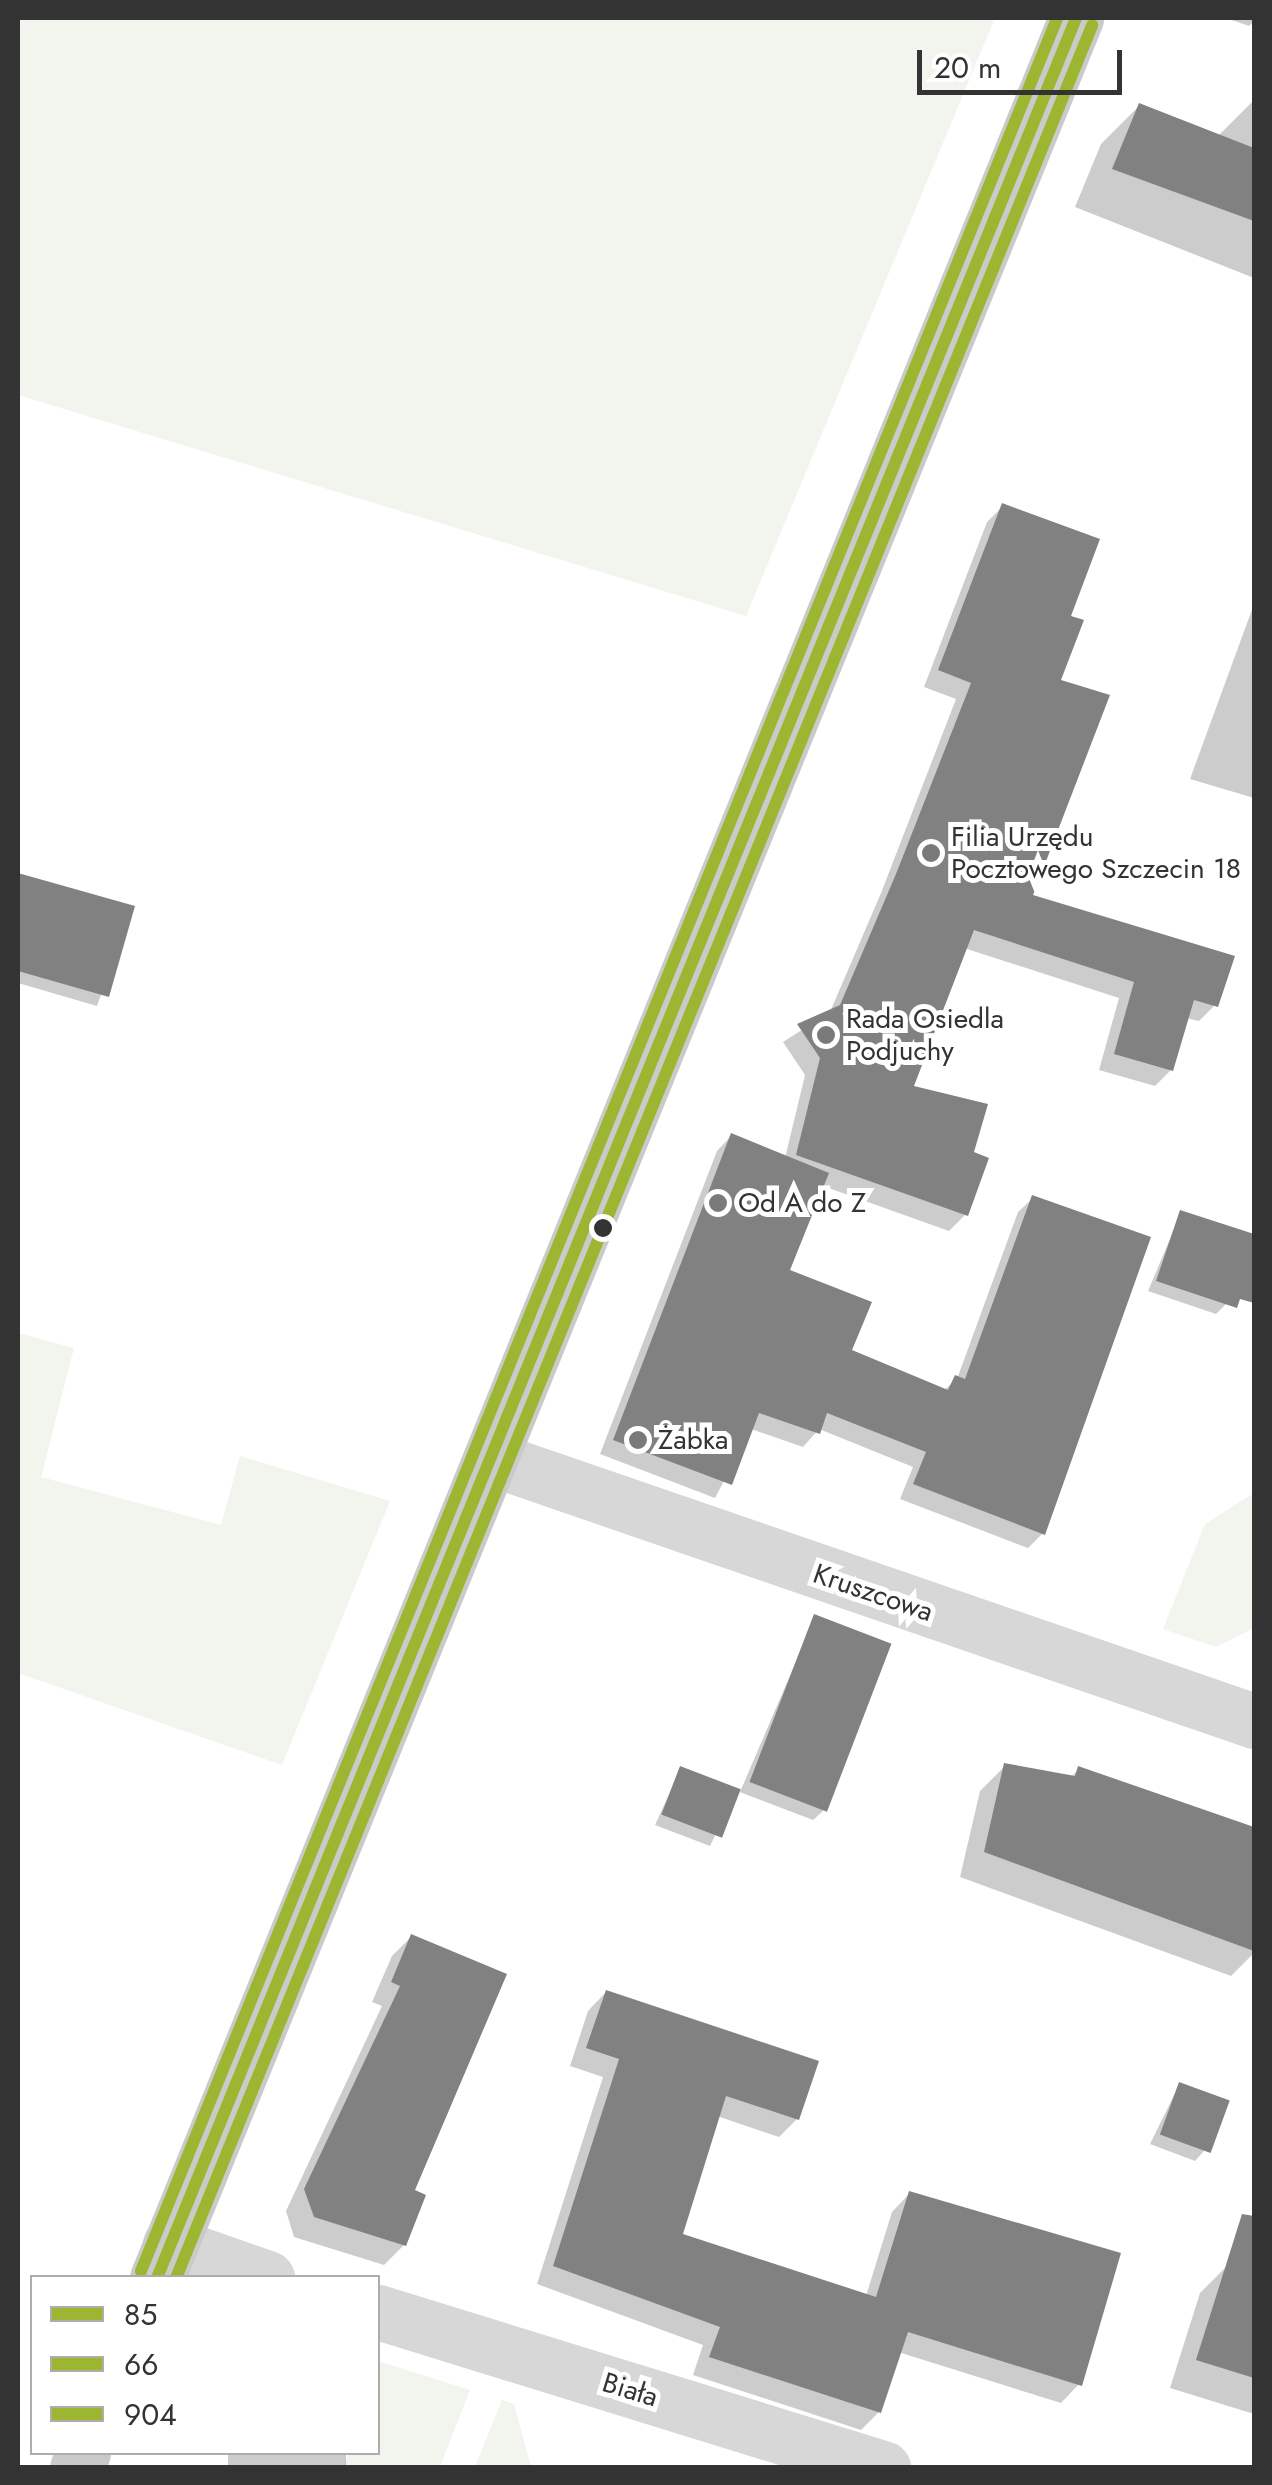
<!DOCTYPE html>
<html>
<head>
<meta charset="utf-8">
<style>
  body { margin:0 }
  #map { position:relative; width:1272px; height:2485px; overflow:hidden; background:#fff; font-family:Jost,sans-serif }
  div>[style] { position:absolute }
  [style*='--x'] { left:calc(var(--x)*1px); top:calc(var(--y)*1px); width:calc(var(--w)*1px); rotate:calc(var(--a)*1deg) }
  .green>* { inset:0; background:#f1f5ed }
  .shadow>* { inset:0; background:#0003; transform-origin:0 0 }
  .building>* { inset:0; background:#818181; transform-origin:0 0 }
  .minor>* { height:55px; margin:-27.5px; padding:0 27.5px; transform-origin:27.5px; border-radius:27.5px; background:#d7d7d7 }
  .major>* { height:55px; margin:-27.5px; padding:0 27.5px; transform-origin:27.5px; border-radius:27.5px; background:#cacaca }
  .bus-1>* { height:12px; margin:-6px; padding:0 6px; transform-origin:6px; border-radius:6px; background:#9cb631 }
  .bus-2>* { height:12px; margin:-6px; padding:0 6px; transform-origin:6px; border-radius:6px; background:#9cb631 }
  .bus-3>* { height:12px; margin:-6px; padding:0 6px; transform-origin:6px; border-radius:6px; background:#9cb631 }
  .dots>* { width:28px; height:28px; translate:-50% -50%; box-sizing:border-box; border:5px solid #fff; border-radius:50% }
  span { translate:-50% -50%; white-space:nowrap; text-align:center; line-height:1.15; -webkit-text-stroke:10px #fff; paint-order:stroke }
  .poi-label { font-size:28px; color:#333 }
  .left { translate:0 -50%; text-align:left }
  .street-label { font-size:28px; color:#333 }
  .frame { position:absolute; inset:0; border:20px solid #333; pointer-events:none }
  .legend { position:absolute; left:30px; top:2275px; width:350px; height:180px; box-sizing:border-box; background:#fff; border:2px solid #adadad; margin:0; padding:12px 18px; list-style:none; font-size:30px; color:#333 }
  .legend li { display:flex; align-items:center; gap:20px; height:50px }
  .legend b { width:50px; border:2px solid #adadad }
  .scale { position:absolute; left:917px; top:50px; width:205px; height:45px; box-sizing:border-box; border:5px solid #333; border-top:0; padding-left:12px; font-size:30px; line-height:35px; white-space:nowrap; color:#333; -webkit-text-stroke:8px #fff; paint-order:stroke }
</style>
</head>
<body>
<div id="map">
  <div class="green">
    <div style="clip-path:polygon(18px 18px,995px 18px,746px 616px,18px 395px)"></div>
    <div style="clip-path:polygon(18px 1333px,74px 1348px,41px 1477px,221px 1525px,240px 1456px,390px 1501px,282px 1765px,18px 1673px)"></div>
    <div style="clip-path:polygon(1254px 1493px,1254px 1628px,1216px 1647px,1163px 1629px,1205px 1524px)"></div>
    <div style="clip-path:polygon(378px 2361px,470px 2390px,440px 2467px,343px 2467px,349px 2453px,378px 2452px)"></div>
    <div style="clip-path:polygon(502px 2400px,514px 2404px,531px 2467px,475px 2467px)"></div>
  </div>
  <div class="shadow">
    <div style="clip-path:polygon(1226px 18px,1254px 18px,1254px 21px,1249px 26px)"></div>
    <div style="clip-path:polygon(1254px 100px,1254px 278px,1075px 207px,1101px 144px,1139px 106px,1218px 136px)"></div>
    <div style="clip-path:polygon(1003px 506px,1068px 617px,1030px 896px,1215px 1005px,1199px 1021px,1186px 1018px,1171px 1070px,1155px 1086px,1099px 1070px,1119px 998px,964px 948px,910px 1088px,971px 1154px,965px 1215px,949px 1231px,823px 1186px,787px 1271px,848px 1351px,943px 1391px,957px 1379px,1018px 1212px,1033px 1198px,1043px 1533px,1028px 1548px,900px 1499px,913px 1467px,819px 1429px,803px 1447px,751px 1429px,715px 1498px,600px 1454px,717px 1151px,731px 1136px,785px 1158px,805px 1075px,783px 1042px,830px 1012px,881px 893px,956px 699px,924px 687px,987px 522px)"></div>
    <div style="clip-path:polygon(1254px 604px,1254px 798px,1190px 779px)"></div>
    <div style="clip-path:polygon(18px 876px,132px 908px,97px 1006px,18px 983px)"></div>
    <div style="clip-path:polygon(1181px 1213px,1226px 1304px,1216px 1314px,1148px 1291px)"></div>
    <div style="clip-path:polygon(815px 1617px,823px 1811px,813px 1820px,737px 1791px,710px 1846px,655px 1825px,681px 1768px,740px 1792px)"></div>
    <div style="clip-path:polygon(1005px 1766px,1070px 1778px,1079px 1769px,1254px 1829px,1254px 1953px,1231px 1976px,960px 1877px,980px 1791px)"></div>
    <div style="clip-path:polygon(411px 1937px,412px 2191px,404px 2245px,384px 2265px,294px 2237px,286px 2211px,382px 2006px,372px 2002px,392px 1956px)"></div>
    <div style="clip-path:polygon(606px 1992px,797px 2119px,779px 2137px,717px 2116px,680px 2235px,866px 2296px,892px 2212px,910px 2193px,1079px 2384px,1061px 2403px,898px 2352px,879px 2412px,861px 2430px,693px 2375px,703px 2345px,537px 2284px,603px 2077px,570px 2066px,588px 2011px)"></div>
    <div style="clip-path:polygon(1179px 2085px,1204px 2151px,1195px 2161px,1150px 2144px)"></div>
    <div style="clip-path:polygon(1228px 2265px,1254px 2273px,1254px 2414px,1170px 2388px,1200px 2293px)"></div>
    <div style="left:228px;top:2452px;width:118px;height:17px"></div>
  </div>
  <div class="building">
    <div style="clip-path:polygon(1139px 103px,1254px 148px,1254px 221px,1112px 169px)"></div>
    <div style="clip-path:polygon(1002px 503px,1100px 539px,1071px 616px,1084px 620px,1061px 680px,1110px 695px,1033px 895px,1235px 956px,1218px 1007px,1194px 1000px,1173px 1071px,1114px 1054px,1134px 982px,974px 930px,914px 1086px,988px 1104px,974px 1152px,989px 1158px,968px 1216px,796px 1155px,820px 1058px,797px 1024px,840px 1005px,896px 874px,971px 683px,938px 670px)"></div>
    <div style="clip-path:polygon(18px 873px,135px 906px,109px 997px,18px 971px)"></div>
    <div style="clip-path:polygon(731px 1133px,829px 1173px,790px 1270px,872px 1302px,852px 1350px,948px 1390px,955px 1375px,965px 1379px,1032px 1195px,1151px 1237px,1045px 1535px,913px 1484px,926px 1452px,827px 1413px,820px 1434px,759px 1413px,732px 1485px,613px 1440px)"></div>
    <div style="clip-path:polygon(1180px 1210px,1254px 1234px,1254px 1303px,1240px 1299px,1237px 1308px,1156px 1281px)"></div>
    <div style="left:814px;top:1614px;width:83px;height:180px;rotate:21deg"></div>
    <div style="clip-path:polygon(1004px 1763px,1075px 1776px,1078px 1766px,1254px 1827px,1254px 1951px,984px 1852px)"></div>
    <div style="left:680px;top:1766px;width:65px;height:52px;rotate:21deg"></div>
    <div style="clip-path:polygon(411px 1934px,507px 1974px,415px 2190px,426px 2195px,406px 2246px,314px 2217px,304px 2189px,400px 1986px,391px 1982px)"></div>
    <div style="clip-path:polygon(606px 1990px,819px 2061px,799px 2120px,726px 2096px,683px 2234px,876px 2297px,909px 2191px,1121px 2253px,1082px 2386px,908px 2332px,881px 2413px,709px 2357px,720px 2327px,553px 2266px,619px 2059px,586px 2048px)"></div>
    <div style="left:1179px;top:2082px;width:54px;height:56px;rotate:20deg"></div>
    <div style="clip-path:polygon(1242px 2214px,1254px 2216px,1254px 2378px,1196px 2360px)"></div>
  </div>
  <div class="minor">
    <div style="--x:493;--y:1459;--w:805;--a:19"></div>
    <div style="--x:170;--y:2244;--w:103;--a:19.3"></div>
    <div style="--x:378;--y:2312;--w:529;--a:17.17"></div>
  </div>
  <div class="major">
    <div style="--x:157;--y:2278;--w:2440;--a:-67.87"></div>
    <div style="--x:77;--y:2468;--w:17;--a:-69"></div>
  </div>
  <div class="bus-1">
    <div style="--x:157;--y:2278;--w:2440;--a:-67.87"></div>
  </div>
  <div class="bus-2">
    <div style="--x:176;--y:2278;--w:2432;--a:-67.87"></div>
  </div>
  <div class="bus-3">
    <div style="--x:141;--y:2271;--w:2432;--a:-67.87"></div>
  </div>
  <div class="dots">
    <div style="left:931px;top:853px;background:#7a7a7a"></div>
    <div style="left:826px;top:1035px;background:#7a7a7a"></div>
    <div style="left:718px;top:1203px;background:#7a7a7a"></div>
    <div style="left:603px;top:1228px;background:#333"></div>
    <div style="left:638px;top:1440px;background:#7a7a7a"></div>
  </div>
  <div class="poi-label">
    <span class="left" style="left:951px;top:853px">Filia Urzędu<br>Pocztowego Szczecin 18</span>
    <span class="left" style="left:846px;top:1035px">Rada Osiedla<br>Podjuchy</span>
    <span class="left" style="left:738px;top:1203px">Od A do Z</span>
    <span class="left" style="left:658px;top:1440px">Żabka</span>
  </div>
  <div class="street-label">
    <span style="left:873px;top:1593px;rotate:19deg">Kruszcowa</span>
    <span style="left:630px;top:2390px;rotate:17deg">Biała</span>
  </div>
  <div class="frame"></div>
  <ul class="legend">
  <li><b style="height:12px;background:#9cb631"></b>85</li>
  <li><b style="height:12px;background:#9cb631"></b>66</li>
  <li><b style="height:12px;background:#9cb631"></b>904</li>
  </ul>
  <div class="scale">20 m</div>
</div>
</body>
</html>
